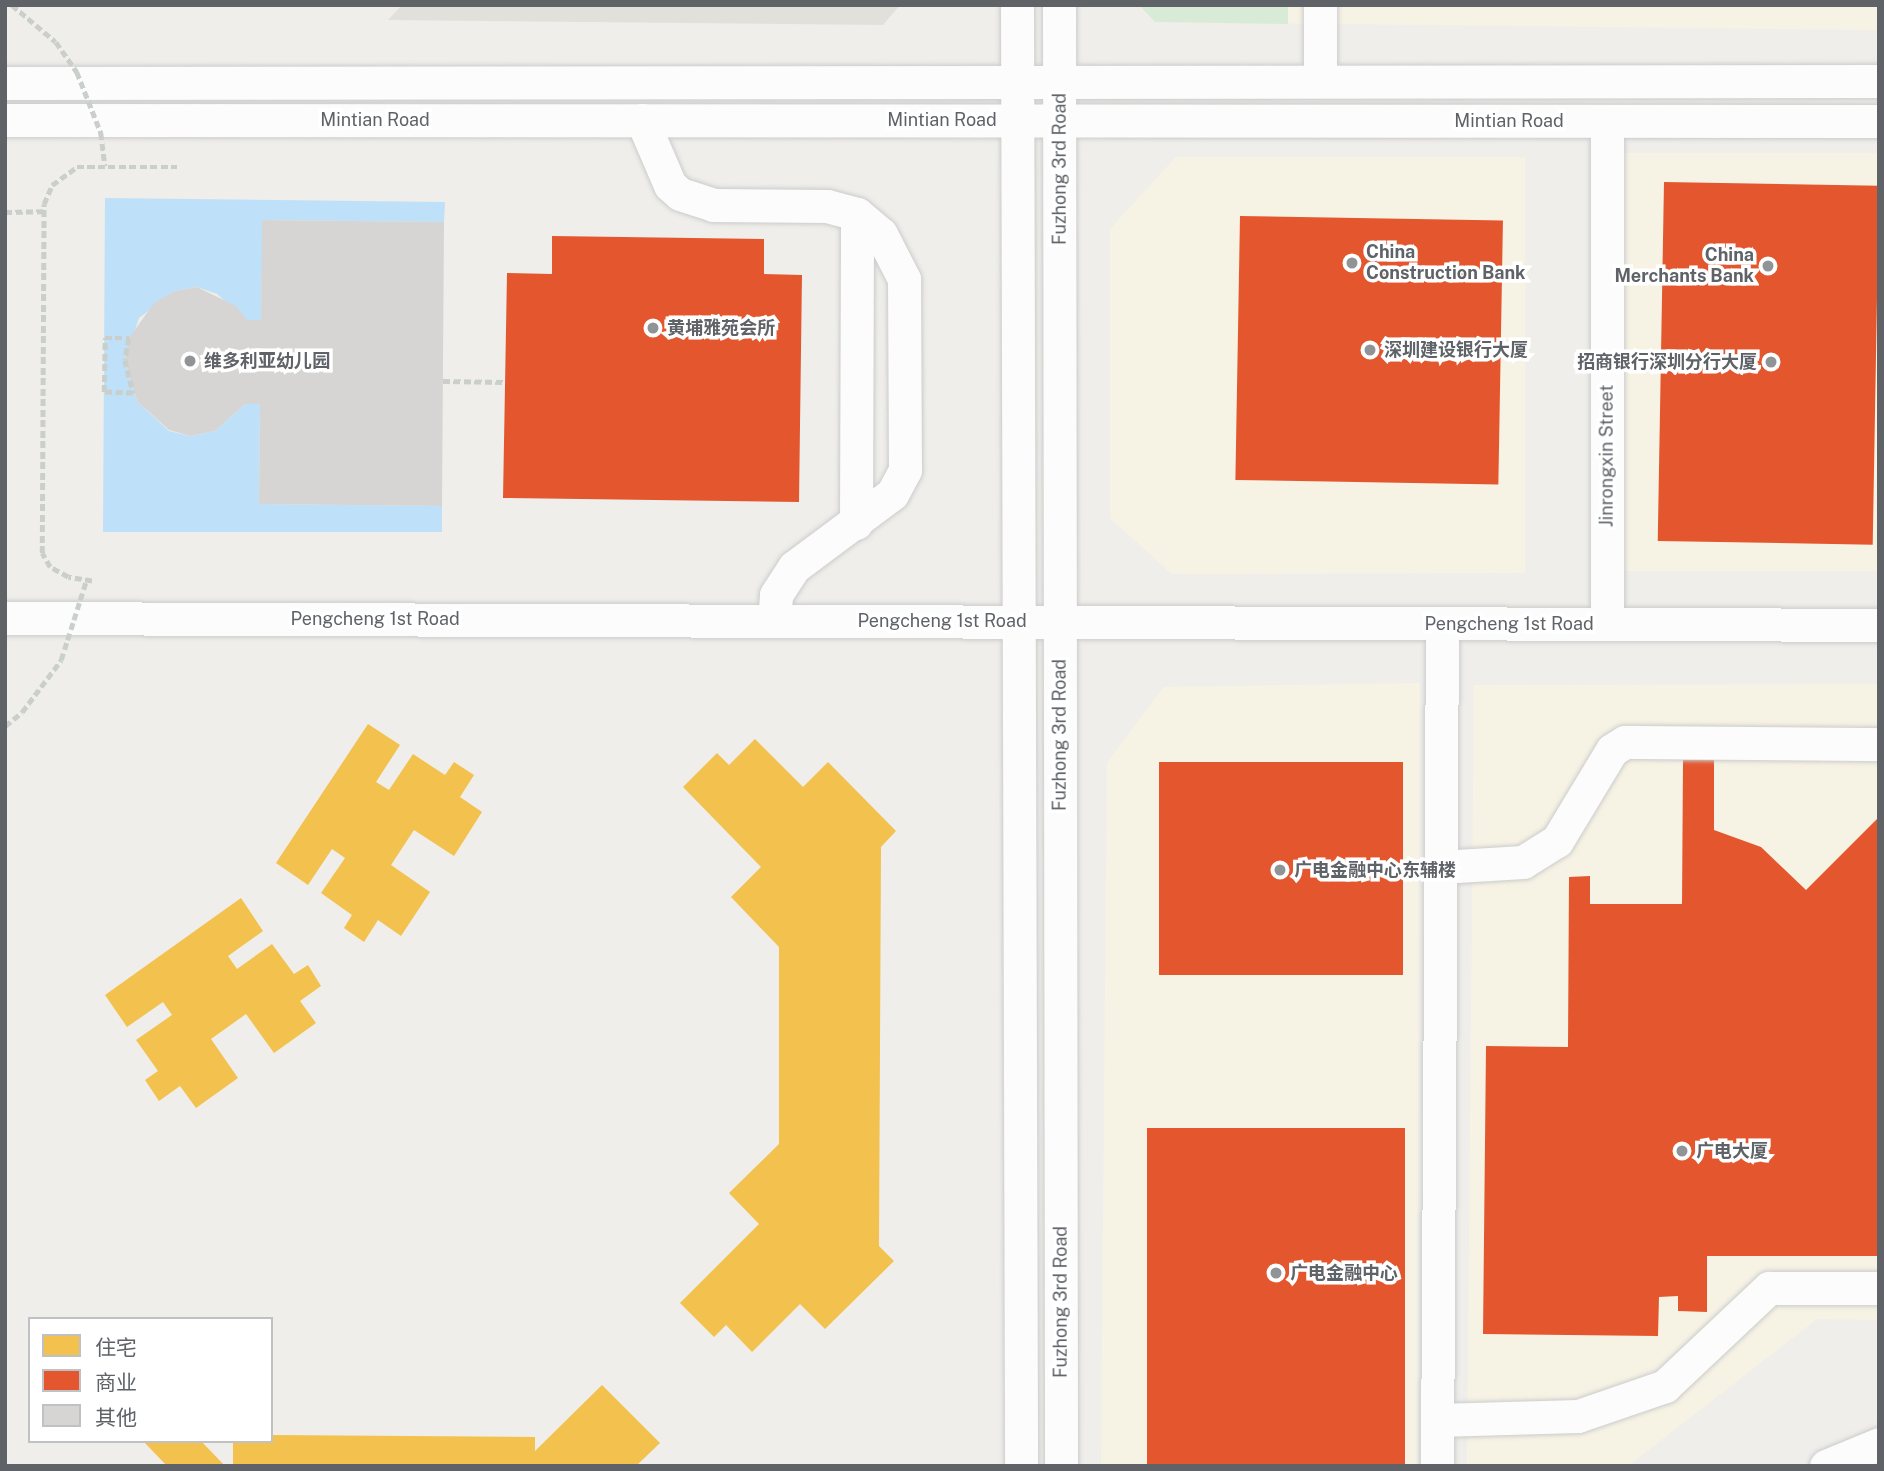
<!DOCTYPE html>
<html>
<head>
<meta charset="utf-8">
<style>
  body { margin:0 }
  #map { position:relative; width:1884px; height:1471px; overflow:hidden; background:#efeeea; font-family:"Public Sans","Noto Sans SC",sans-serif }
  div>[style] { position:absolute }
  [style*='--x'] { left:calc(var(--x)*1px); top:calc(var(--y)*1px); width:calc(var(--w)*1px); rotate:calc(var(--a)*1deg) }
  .commercial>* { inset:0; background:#f7f3e4; transform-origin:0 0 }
  .education>* { inset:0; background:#e2e0da }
  .green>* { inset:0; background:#d8ebd6 }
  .water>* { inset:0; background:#bfe0f9 }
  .homes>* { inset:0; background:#f2c14e }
  .shops>* { inset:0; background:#e4572e; transform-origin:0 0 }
  .building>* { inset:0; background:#d6d5d3 }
  .path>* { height:4.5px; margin-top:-2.25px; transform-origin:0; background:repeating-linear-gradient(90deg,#cacfcc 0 7px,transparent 0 10.5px) }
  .roads { filter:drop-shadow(0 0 2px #cbcccc) drop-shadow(0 0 2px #cbcccc) }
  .minor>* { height:33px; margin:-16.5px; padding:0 16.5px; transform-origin:16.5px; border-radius:16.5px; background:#fdfcfc }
  .path-bridge>* { height:4.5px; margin-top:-2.25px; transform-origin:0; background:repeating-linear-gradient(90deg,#cacfcc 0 7px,transparent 0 10.5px) }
  .dots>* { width:19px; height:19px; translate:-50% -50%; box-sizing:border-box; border:4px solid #fff; border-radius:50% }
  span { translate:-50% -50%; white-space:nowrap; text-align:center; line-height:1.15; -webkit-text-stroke:7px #fff; paint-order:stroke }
  .street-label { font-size:18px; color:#5f6368 }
  .poi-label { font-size:18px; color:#5f6368; font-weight:700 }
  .left { translate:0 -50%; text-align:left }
  .right { translate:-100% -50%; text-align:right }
  .frame { position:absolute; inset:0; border:7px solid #5f6368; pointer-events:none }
  .legend { position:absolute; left:28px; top:1317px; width:245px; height:126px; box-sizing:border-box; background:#fff; border:2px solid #bfc1c3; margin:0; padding:9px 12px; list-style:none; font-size:21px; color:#5f6368 }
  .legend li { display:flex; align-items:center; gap:14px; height:35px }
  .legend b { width:35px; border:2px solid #bfc1c3 }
</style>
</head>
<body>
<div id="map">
  <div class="commercial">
    <div style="clip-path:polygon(1139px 5px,1879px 5px,1879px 30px,1155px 22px)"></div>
    <div style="left:1623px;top:153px;width:256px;height:418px"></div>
    <div style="clip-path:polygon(1176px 157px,1525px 157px,1525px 573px,1172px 574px,1110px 518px,1110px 229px)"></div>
    <div style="clip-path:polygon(1420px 683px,1417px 1466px,1101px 1466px,1107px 763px,1164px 687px)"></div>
    <div style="clip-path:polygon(1879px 684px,1879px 1320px,1817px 1319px,1629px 1465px,1467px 1466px,1474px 685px)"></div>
  </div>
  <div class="education">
    <div style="clip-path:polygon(402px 5px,900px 5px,883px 25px,388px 20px)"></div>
  </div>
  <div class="green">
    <div style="clip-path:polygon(1139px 5px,1288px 5px,1288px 24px,1155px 22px)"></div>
  </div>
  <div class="water">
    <div style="clip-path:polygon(105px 198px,445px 202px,444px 222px,263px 220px,261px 320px,247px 320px,217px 294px,197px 287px,175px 291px,139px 318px,125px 360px,137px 401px,169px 431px,190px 436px,215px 431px,245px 404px,260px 404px,259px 504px,442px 506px,442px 532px,103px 532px)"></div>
  </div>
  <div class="homes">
    <div style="clip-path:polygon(368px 724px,400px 745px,376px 782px,389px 790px,413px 754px,445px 775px,454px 762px,474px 775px,460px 797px,482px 812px,454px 856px,414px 830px,391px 865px,430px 892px,401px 936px,378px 920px,364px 942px,344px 928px,352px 915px,321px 893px,345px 858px,332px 849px,308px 885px,276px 863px)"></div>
    <div style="clip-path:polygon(755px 739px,803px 787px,828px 762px,896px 831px,881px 847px,879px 1246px,894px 1261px,825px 1329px,800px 1304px,752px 1352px,726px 1325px,714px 1337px,680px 1303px,759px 1224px,729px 1193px,779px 1144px,779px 947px,731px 897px,761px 867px,683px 787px,717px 753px,729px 765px)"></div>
    <div style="clip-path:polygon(241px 898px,263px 931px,228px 956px,237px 969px,272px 944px,294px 974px,308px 965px,321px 986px,300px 1001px,316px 1023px,274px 1053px,246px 1014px,211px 1039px,238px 1078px,196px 1108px,180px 1086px,159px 1101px,145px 1080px,158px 1071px,136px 1040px,172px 1015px,163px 1002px,127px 1027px,105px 995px)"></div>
    <div style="clip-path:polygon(602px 1385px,660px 1443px,636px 1466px,233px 1466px,233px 1441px,271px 1441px,271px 1435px,535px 1437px,535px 1451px)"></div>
    <div style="clip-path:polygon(143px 1441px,201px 1441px,225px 1466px,167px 1466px)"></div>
  </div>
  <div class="shops">
    <div style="left:1664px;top:182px;width:215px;height:359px;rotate:1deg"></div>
    <div style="left:1240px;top:216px;width:263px;height:264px;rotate:1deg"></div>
    <div style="clip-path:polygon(552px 236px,764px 239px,764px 274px,802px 275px,799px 502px,503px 498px,507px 273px,552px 274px)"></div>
    <div style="clip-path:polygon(1683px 760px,1714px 760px,1714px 830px,1761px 847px,1806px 890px,1879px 817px,1879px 1256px,1707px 1256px,1707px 1312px,1678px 1311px,1678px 1296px,1659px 1297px,1658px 1336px,1483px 1334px,1486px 1046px,1568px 1047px,1569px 877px,1590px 876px,1590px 904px,1682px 904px)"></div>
    <div style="left:1159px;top:762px;width:244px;height:213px"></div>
    <div style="left:1147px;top:1128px;width:258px;height:338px"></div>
  </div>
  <div class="building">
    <div style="clip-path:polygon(262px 220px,444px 222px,442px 506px,259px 504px,260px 404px,245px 404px,215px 431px,190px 436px,169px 430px,137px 401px,125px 360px,129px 338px,154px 303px,175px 291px,197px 287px,236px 306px,247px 320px,261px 320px)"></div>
  </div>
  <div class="path">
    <div style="--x:5;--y:212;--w:39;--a:-1"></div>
    <div style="--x:105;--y:338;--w:24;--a:0"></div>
    <div style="--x:129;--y:338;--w:22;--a:100"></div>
    <div style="--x:125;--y:360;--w:34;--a:76"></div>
    <div style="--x:133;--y:393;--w:29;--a:-178"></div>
    <div style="--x:104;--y:392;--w:54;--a:-88.9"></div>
    <div style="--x:443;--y:381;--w:62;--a:0.9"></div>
    <div style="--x:92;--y:581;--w:24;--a:-171"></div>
    <div style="--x:68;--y:577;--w:21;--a:-151"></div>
    <div style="--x:50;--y:567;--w:16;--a:-120"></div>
    <div style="--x:42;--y:553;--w:349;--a:-89.7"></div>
    <div style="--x:44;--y:204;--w:21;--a:-67"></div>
    <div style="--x:52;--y:185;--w:31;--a:-36"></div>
    <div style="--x:77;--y:167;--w:100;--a:0"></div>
  </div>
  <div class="roads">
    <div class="minor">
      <div style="--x:1017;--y:5;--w:1461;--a:89.84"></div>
      <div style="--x:1059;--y:5;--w:1461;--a:89.92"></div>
      <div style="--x:1320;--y:81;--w:76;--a:-90"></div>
      <div style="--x:5;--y:83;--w:1874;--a:-0.06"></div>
      <div style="--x:5;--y:120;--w:1874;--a:0.03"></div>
      <div style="--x:642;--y:120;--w:71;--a:66.7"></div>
      <div style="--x:670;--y:185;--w:13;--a:42"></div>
      <div style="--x:680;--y:194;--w:35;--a:18"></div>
      <div style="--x:713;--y:205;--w:114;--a:0.5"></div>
      <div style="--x:827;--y:206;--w:31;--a:15"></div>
      <div style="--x:857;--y:214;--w:31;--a:40"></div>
      <div style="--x:881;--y:234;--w:51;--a:62.9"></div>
      <div style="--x:904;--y:279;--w:191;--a:89.7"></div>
      <div style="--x:905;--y:470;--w:27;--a:118"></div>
      <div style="--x:892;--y:494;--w:122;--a:143.3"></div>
      <div style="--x:794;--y:567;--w:33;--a:123"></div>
      <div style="--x:776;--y:595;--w:26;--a:94"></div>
      <div style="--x:856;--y:523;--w:309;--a:-89.8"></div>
      <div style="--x:5;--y:618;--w:1874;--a:0.21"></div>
      <div style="--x:1607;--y:624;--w:503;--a:-90"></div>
      <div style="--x:1440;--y:867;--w:83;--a:-3.4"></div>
      <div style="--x:1523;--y:862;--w:40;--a:-32"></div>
      <div style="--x:1557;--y:841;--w:106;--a:-58.9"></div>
      <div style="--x:1612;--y:750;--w:15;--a:-32"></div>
      <div style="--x:1625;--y:742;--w:254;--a:0.5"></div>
      <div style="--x:1437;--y:1420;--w:141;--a:-1.6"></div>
      <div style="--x:1578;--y:1416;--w:92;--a:-19"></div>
      <div style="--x:1665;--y:1386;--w:143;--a:-43.3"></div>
      <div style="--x:1769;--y:1288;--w:110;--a:0"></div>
      <div style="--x:1437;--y:1466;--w:843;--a:-89.66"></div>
      <div style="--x:1826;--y:1466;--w:57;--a:-22.5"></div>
    </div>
  </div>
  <div class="path-bridge">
    <div style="--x:12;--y:5;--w:57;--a:40.1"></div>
    <div style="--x:56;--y:42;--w:37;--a:55"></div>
    <div style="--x:77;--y:72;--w:66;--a:68.5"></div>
    <div style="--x:101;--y:133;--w:33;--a:83"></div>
    <div style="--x:5;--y:726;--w:22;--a:-39"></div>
    <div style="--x:22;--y:712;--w:65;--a:-53.1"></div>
    <div style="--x:61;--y:660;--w:83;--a:-72.4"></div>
  </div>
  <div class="dots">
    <div style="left:1352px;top:263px;background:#919496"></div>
    <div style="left:1768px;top:266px;background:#919496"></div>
    <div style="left:653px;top:328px;background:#919496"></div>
    <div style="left:1370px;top:350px;background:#919496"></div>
    <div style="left:190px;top:361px;background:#919496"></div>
    <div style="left:1771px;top:362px;background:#919496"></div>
    <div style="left:1280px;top:870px;background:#919496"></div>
    <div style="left:1682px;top:1151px;background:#919496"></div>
    <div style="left:1276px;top:1273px;background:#919496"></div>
  </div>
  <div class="street-label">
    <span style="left:375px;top:120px">Mintian Road</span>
    <span style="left:942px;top:120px">Mintian Road</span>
    <span style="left:1509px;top:121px">Mintian Road</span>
    <span style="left:1060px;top:169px;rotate:-90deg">Fuzhong 3rd Road</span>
    <span style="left:1607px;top:456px;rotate:-90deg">Jinrongxin Street</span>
    <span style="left:375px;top:619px">Pengcheng 1st Road</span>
    <span style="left:942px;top:621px">Pengcheng 1st Road</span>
    <span style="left:1509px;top:624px">Pengcheng 1st Road</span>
    <span style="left:1060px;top:735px;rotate:-90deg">Fuzhong 3rd Road</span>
    <span style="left:1061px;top:1302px;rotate:-90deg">Fuzhong 3rd Road</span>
  </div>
  <div class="poi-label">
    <span class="left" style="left:1366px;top:263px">China<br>Construction Bank</span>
    <span class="right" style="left:1754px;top:266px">China<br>Merchants Bank</span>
    <span class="left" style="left:667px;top:328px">黄埔雅苑会所</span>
    <span class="left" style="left:1384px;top:350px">深圳建设银行大厦</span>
    <span class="left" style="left:204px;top:361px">维多利亚幼儿园</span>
    <span class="right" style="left:1757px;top:362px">招商银行深圳分行大厦</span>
    <span class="left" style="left:1294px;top:870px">广电金融中心东辅楼</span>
    <span class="left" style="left:1696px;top:1151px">广电大厦</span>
    <span class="left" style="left:1290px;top:1273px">广电金融中心</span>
  </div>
  <div class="frame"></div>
  <ul class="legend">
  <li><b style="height:19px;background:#f2c14e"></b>住宅</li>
  <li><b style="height:19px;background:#e4572e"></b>商业</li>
  <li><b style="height:19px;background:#d6d5d3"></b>其他</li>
  </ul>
</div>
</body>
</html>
